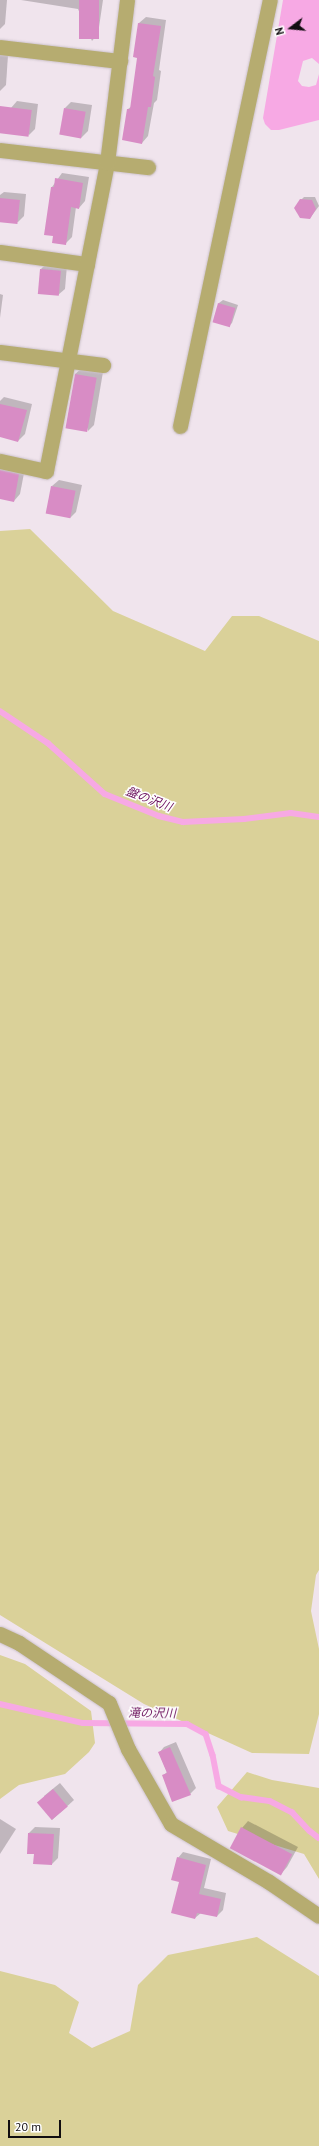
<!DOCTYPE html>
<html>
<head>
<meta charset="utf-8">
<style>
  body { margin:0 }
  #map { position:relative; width:319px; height:2146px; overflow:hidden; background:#f0e4ed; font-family:"PT Sans","Noto Sans JP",sans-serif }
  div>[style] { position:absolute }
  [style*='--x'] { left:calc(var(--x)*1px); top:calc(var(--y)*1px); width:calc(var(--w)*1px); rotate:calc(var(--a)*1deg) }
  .green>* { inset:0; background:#dad199 }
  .water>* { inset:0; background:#f7a9e4 }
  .shadow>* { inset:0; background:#0003 }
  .stream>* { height:5.5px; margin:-2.75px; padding:0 2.75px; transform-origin:2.75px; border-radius:2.75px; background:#f7a9e4 }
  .building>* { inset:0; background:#d88cc5; transform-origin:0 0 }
  .roads { filter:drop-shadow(0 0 1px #ccc2ca) drop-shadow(0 0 1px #ccc2ca) }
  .minor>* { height:15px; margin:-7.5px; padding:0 7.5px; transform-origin:7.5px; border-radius:7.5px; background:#b6ac70 }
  span { translate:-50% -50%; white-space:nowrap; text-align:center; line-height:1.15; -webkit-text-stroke:3px #fff; paint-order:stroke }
  .water-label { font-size:12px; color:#6b105c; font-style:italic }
  .north { position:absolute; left:271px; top:8px; width:40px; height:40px; -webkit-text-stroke:3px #fff; paint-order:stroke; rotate:254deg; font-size:11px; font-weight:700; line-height:16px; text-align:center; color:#110d10 }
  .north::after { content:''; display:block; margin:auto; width:14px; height:18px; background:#110d10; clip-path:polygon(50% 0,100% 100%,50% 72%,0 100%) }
  .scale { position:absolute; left:8px; top:2120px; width:53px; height:18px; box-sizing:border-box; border:2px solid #110d10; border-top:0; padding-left:5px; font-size:12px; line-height:14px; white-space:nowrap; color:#110d10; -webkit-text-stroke:3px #fff; paint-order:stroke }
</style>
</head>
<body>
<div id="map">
  <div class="green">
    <div style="clip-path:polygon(30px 529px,113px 611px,205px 651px,232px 616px,259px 616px,319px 641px,319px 1570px,316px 1575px,311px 1611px,319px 1649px,319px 1714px,309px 1754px,252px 1753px,144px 1704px,0 1615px,0 531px)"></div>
    <div style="clip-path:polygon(0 1655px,25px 1664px,91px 1711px,95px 1743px,89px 1752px,65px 1774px,19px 1785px,0 1799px)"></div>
    <div style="clip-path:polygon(247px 1772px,272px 1780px,319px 1788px,319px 1879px,304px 1854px,228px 1831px,217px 1807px)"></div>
    <div style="clip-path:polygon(257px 1937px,319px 1976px,319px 2146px,0 2146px,0 1971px,55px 1985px,79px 2002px,69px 2033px,92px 2048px,130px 2031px,138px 1985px,168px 1955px)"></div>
  </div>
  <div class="water">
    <div style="clip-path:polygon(283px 0,319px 0,319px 64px,312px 58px,303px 61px,298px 81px,302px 86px,309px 87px,316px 85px,319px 74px,319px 120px,279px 130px,271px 130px,265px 124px,263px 118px)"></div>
  </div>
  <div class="shadow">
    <div style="clip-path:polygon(0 0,7px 0,5px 24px,0 29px)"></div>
    <div style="clip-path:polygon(21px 0,103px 0,98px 34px,92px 41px,78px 9px)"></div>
    <div style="clip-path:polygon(146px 17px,166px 20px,159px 70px,161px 71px,157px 100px,154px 103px,148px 136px,142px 143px,128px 109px,132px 106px,138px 57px,134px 56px,139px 23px)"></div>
    <div style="clip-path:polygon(0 55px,8px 55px,6px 85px,0 91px)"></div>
    <div style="clip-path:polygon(17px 101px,38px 104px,35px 129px,29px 135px,11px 108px)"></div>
    <div style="clip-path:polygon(71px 102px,92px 105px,88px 131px,81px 138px,65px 108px)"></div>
    <div style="clip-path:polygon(62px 173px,89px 177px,85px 201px,79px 208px,76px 207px,72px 237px,65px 244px,54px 235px,52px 187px)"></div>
    <div style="clip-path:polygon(4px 192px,26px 194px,24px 216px,18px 222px,0 221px,0 195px)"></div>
    <div style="clip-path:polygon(304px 197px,315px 197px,319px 206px,310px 218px,301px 200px)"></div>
    <div style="clip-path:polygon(47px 263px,67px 265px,65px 289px,58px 295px,41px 269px)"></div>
    <div style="clip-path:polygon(0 294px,3px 295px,0 318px)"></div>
    <div style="clip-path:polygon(223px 300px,238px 305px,232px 323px,229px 326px,214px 321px,219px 303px)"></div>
    <div style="clip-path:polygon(82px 368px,103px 372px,94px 425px,88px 431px,75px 374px)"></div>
    <div style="clip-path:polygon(4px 397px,32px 404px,25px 434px,18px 441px,0 436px,0 401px)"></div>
    <div style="clip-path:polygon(0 463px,25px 468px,20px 494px,14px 501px,0 498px)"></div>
    <div style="clip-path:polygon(59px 480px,82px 485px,76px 512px,70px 518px,52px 486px)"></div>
    <div style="clip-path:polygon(176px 1742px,196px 1788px,190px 1794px,163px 1776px,167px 1772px,159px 1753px,164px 1747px)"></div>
    <div style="clip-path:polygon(60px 1783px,74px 1800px,52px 1820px,44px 1796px)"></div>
    <div style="clip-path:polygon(0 1819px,16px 1829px,0 1854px)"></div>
    <div style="clip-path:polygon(248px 1821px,298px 1847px,287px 1867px,281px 1874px,242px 1828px)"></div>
    <div style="clip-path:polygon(35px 1827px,60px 1828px,58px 1858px,52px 1864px,35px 1853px,29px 1833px)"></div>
    <div style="clip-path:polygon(183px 1852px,211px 1859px,204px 1888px,226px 1893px,223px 1910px,217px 1916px,201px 1913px,195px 1918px,178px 1858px)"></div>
  </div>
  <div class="stream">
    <div style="--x:0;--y:711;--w:58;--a:33.7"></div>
    <div style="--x:48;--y:743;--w:76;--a:41.8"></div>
    <div style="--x:105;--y:794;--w:58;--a:22.2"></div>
    <div style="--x:159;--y:816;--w:25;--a:14"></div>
    <div style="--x:183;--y:822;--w:61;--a:-2.8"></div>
    <div style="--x:244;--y:819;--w:47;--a:-7.3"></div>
    <div style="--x:291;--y:813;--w:28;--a:8"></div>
    <div style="--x:0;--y:1704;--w:85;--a:12.9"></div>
    <div style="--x:83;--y:1723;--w:104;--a:0.6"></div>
    <div style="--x:187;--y:1724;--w:21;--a:28"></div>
    <div style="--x:206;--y:1734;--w:22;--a:72"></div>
    <div style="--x:213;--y:1755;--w:32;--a:79"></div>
    <div style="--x:219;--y:1786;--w:25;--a:27"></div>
    <div style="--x:241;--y:1797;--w:29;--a:8"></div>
    <div style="--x:270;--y:1801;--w:25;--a:27"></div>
    <div style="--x:292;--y:1812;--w:26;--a:47"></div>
    <div style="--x:310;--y:1831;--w:11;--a:38"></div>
  </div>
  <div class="building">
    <div style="left:79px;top:0;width:20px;height:39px"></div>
    <div style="clip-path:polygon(138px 23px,161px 26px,153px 76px,155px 77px,151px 107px,148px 107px,142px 144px,122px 140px,127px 109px,130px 109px,137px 58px,133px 57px)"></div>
    <div style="left:0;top:106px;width:32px;height:27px;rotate:7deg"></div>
    <div style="left:64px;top:108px;width:22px;height:27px;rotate:10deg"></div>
    <div style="clip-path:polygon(55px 178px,83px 183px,79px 209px,71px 207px,66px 245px,52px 243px,53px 236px,44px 235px,51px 187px,54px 187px)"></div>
    <div style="left:0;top:198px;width:20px;height:24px;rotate:6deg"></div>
    <div style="clip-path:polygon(300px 199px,312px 200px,316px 209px,310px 219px,300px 218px,294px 208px)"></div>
    <div style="left:40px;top:269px;width:21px;height:25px;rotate:5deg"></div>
    <div style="left:218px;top:303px;width:18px;height:20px;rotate:16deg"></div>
    <div style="left:75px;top:374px;width:22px;height:55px;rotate:10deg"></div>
    <div style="clip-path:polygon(0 404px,27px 410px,18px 442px,0 437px)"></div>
    <div style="clip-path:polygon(0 470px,19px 474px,14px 502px,0 499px)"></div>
    <div style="left:51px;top:486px;width:25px;height:28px;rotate:11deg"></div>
    <div style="clip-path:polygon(170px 1747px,191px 1795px,172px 1802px,162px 1775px,167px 1773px,158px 1752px)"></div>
    <div style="left:53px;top:1789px;width:23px;height:21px;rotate:50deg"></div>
    <div style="left:241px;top:1827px;width:58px;height:24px;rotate:28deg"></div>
    <div style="clip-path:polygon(28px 1833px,54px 1834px,52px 1865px,33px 1864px,34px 1854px,27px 1854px)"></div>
    <div style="clip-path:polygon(177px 1857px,206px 1865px,199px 1894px,221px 1899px,217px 1917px,197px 1913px,195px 1919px,171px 1913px,179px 1882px,171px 1880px)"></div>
  </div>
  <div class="roads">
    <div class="minor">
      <div style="--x:0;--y:47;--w:121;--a:6.7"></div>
      <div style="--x:0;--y:150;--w:149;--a:6.6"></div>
      <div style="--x:0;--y:252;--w:88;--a:7.9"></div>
      <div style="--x:0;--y:352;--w:104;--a:7.2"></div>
      <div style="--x:180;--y:426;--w:435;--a:-78.1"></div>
      <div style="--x:0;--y:461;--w:47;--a:12.3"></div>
      <div style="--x:46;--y:471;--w:314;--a:-78.8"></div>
      <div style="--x:107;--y:163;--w:164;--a:-83"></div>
      <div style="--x:0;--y:1634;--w:21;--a:25"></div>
      <div style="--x:19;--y:1643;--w:108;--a:33.7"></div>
      <div style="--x:109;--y:1703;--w:50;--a:67.6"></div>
      <div style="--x:128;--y:1749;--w:86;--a:60.2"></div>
      <div style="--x:171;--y:1824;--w:114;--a:30.6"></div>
      <div style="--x:269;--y:1882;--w:60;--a:34.2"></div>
    </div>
  </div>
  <div class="water-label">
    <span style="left:149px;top:799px;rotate:21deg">盤の沢川</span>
    <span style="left:152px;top:1713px;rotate:1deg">滝の沢川</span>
  </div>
  <div class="north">N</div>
  <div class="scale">20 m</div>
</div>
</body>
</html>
